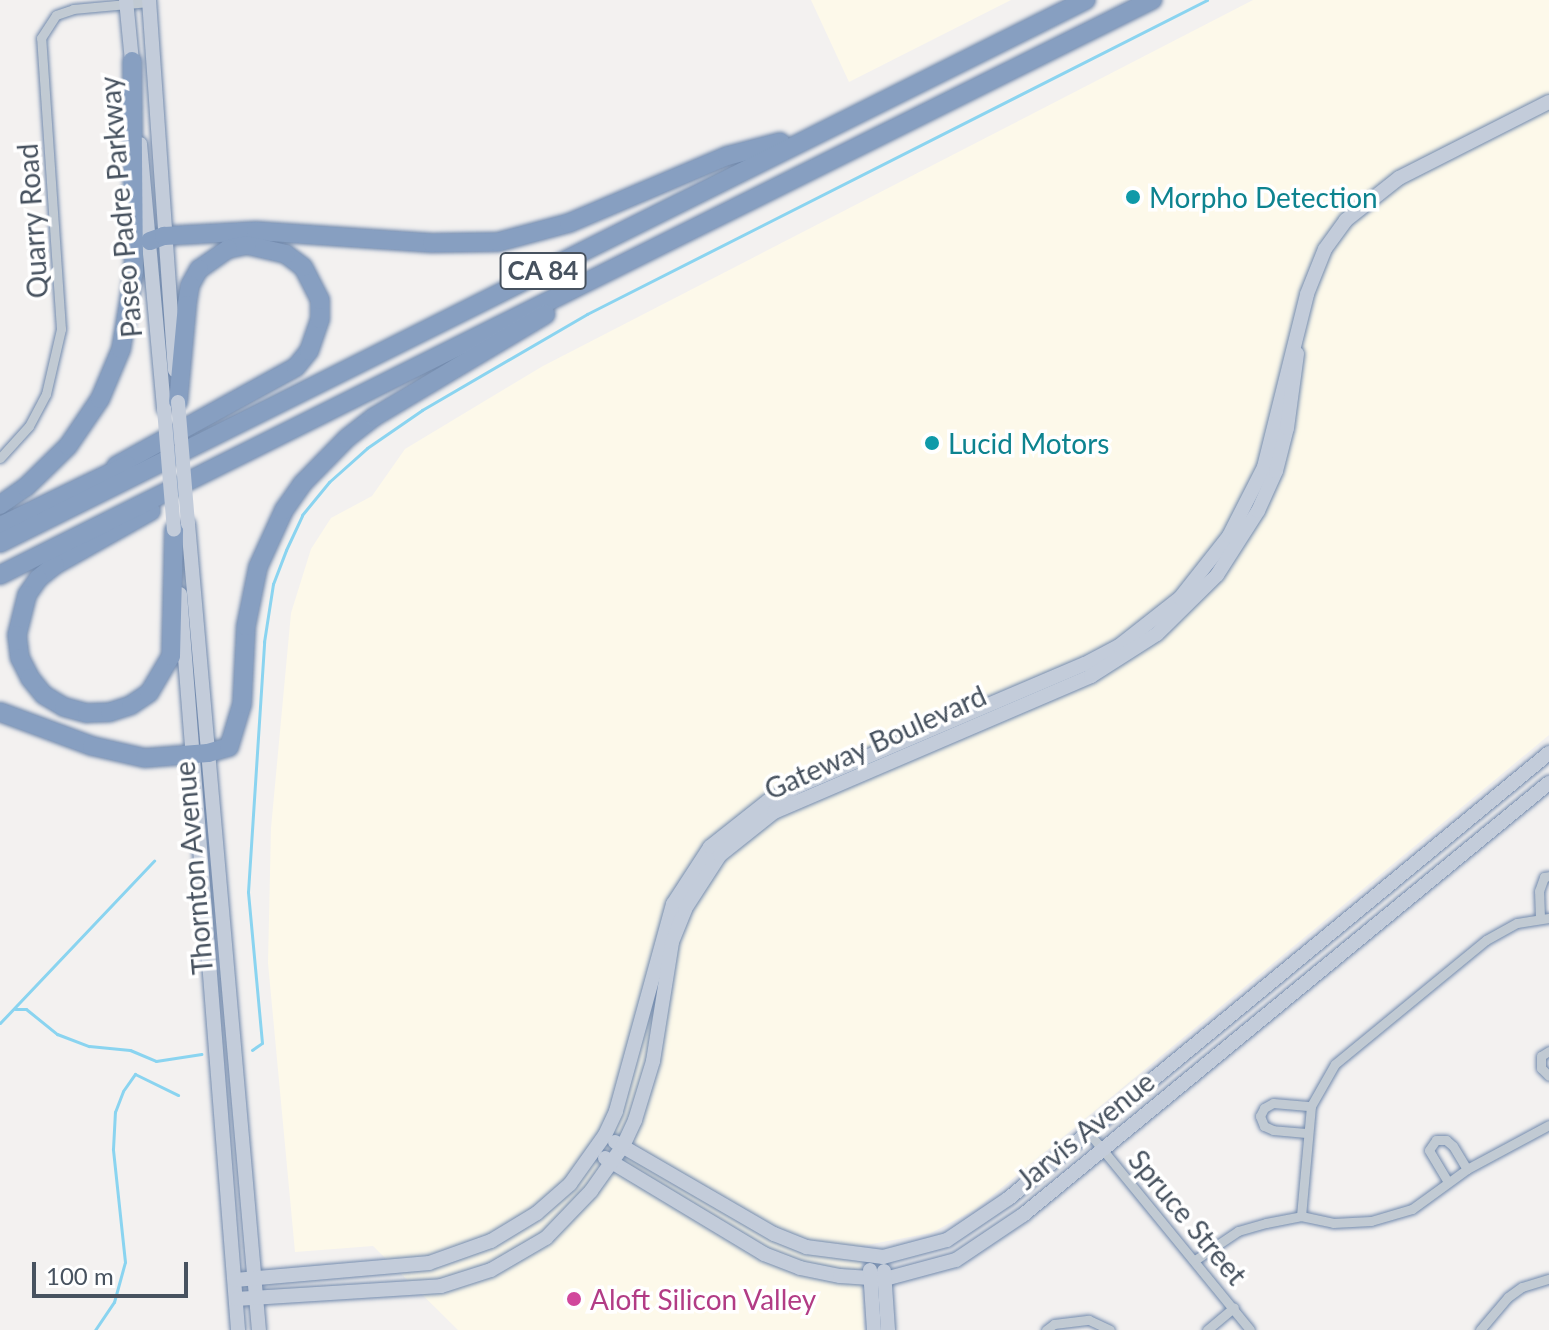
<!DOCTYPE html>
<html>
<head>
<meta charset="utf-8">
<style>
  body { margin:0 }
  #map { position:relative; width:1549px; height:1330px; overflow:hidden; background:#f3f1f0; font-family:Lato,sans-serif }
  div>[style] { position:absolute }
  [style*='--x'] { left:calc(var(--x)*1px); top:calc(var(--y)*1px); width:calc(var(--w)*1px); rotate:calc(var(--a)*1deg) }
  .commercial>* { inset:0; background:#fdf9ea }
  .stream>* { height:3px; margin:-1.5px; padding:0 1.5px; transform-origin:1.5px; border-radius:1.5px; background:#8ad4f0 }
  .roads { filter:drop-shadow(0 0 2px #728aad) drop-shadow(0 0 2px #728aad) }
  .street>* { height:9px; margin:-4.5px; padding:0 4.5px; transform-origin:4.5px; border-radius:4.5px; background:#c1cad3 }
  .secondary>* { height:14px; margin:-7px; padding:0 7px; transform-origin:7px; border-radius:7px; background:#c3ccda }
  .highway>* { height:18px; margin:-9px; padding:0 9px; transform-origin:9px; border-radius:9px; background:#879fc1 }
  .secondary-bridge>* { height:14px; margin:-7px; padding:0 7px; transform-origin:7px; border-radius:7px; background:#c3ccda }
  .dots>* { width:22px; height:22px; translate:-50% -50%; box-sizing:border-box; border:4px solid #fff; border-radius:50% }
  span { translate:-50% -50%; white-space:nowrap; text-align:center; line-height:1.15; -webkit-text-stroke:7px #fff; paint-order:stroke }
  .shield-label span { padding:2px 6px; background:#fff; border:2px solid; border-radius:6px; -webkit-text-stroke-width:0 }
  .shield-label { font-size:26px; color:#47525f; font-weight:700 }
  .culture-label { font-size:28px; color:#0d838f }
  .left { translate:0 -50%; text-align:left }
  .street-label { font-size:28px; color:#47525f }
  .hotel-label { font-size:28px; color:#b23c85 }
  .scale { position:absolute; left:32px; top:1262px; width:156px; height:36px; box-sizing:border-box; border:4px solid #47525f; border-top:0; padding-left:10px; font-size:24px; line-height:28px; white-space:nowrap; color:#47525f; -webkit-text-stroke:6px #fff; paint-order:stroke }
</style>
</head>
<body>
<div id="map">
  <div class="commercial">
    <div style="clip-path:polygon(811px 0,1011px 0,849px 82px)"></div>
    <div style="clip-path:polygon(1253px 0,1549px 0,1549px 735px,976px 1209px,931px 1233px,861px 1246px,864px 1330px,458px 1330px,373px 1246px,295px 1252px,268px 963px,271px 828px,291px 613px,311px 549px,331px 518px,372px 496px,405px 449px,543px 366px)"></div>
  </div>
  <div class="stream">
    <div style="--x:15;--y:1009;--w:11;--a:0"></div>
    <div style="--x:26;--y:1009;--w:40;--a:39"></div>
    <div style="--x:57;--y:1034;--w:34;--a:21"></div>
    <div style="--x:89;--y:1046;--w:41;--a:5.6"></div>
    <div style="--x:130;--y:1050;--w:28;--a:23"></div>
    <div style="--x:156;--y:1061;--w:46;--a:-8.8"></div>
    <div style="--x:0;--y:1023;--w:224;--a:-46.5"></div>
    <div style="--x:252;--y:1050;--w:12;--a:-35"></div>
    <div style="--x:262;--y:1043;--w:152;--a:-95.3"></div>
    <div style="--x:248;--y:892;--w:251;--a:-86.3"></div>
    <div style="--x:264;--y:642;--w:59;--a:-81.2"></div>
    <div style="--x:273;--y:584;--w:36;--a:-69"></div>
    <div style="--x:286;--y:550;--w:38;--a:-65"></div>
    <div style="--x:302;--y:515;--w:43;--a:-50.7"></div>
    <div style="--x:329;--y:482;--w:51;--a:-41.8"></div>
    <div style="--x:367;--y:448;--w:67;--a:-34.6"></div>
    <div style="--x:422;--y:410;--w:191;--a:-30.2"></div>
    <div style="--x:587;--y:314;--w:695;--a:-26.86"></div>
    <div style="--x:95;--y:1330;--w:34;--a:-56"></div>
    <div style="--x:114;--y:1302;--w:41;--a:-74.6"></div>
    <div style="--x:125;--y:1262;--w:114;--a:-96.1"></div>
    <div style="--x:113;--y:1149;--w:37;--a:-87"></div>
    <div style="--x:115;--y:1112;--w:22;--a:-69"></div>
    <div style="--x:123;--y:1091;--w:21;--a:-55"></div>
    <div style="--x:135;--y:1074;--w:48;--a:26"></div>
  </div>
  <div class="roads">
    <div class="street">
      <div style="--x:0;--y:458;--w:43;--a:-47.8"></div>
      <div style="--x:29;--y:426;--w:36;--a:-62"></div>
      <div style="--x:46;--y:394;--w:67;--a:-77"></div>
      <div style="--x:61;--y:329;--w:292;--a:-93.9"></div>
      <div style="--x:41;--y:38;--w:27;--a:-57"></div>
      <div style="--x:56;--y:15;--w:18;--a:-19"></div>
      <div style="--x:73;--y:9;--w:76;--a:-5.3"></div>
      <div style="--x:1540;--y:918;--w:27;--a:-92"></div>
      <div style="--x:1539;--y:891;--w:15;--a:-70"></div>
      <div style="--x:1544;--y:877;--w:5;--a:-11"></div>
      <div style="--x:1549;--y:1051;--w:9;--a:148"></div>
      <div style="--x:1541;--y:1056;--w:12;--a:90"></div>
      <div style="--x:1541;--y:1068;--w:11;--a:45"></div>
      <div style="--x:1089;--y:1133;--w:254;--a:50.7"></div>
      <div style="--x:1306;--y:1133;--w:33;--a:-175"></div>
      <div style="--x:1273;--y:1130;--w:10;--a:-156"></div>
      <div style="--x:1264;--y:1126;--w:11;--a:-112"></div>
      <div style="--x:1260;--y:1116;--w:9;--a:-63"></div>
      <div style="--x:1264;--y:1108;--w:10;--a:-29"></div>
      <div style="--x:1273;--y:1103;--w:38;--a:5"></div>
      <div style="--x:1448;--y:1182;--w:37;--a:-121"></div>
      <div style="--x:1429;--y:1150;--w:12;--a:-55"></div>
      <div style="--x:1436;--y:1140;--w:10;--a:0"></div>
      <div style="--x:1446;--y:1140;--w:9;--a:41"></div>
      <div style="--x:1453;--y:1146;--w:27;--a:59"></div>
      <div style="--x:1301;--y:1216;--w:110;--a:-84.8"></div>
      <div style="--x:1311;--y:1106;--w:48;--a:-60.3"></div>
      <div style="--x:1335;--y:1064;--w:195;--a:-39.4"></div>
      <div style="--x:1486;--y:940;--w:35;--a:-29"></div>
      <div style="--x:1517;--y:923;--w:32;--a:-9"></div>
      <div style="--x:1195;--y:1260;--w:52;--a:-34"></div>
      <div style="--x:1238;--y:1231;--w:29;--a:-16"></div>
      <div style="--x:1266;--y:1223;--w:36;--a:-11"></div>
      <div style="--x:1301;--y:1216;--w:33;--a:12"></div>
      <div style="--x:1333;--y:1223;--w:38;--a:-3"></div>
      <div style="--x:1371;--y:1221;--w:43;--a:-16.3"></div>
      <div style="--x:1412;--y:1209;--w:68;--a:-36"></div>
      <div style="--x:1467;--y:1169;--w:93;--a:-28.2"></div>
      <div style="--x:1046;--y:1330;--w:10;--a:-37"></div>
      <div style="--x:1054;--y:1324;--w:35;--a:-7"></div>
      <div style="--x:1089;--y:1320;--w:23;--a:25"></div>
      <div style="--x:1207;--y:1330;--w:35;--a:-40"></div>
      <div style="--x:1480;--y:1330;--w:43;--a:-49.7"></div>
      <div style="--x:1508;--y:1297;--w:17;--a:-36"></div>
      <div style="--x:1522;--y:1287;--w:28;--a:-17"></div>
    </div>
    <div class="secondary">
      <div style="--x:126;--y:0;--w:71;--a:84.4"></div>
      <div style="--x:149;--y:0;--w:371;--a:86"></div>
      <div style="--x:140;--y:144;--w:266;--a:84.8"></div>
      <div style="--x:188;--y:524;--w:809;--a:84.97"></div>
      <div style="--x:180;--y:594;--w:738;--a:85.49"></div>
      <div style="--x:615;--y:1142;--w:184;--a:30.1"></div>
      <div style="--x:774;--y:1234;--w:35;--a:22"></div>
      <div style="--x:806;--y:1247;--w:78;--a:7.4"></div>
      <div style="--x:883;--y:1257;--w:66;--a:-14.9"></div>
      <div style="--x:947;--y:1240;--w:75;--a:-34.1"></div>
      <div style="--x:1009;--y:1198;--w:700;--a:-39.49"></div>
      <div style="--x:605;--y:1158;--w:186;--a:31.1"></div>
      <div style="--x:764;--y:1254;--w:39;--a:21"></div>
      <div style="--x:800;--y:1268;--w:41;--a:11.3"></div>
      <div style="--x:840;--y:1276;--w:45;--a:3.8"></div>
      <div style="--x:885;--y:1279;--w:73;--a:-15"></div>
      <div style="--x:956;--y:1260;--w:81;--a:-33.9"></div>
      <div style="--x:1023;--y:1215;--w:681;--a:-39.4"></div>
      <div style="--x:870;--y:1270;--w:60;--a:86.2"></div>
      <div style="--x:884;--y:1271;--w:59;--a:86.1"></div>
      <div style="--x:235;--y:1280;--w:195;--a:-5"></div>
      <div style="--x:429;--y:1263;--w:66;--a:-19.5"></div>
      <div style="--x:491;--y:1241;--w:54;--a:-31.3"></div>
      <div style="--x:537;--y:1213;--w:44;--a:-41.3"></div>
      <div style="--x:570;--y:1184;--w:60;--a:-54.5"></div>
      <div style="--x:605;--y:1135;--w:26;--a:-65"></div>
      <div style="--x:616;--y:1111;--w:215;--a:-74.6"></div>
      <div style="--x:673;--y:904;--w:68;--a:-57"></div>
      <div style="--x:710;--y:847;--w:74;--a:-38.4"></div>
      <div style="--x:768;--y:801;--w:39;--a:-26"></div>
      <div style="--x:803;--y:784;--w:306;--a:-23.1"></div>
      <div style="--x:1085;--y:664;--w:38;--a:-28"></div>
      <div style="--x:1119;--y:646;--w:78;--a:-38.2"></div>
      <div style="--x:1180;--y:598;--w:79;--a:-51.7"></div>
      <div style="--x:1229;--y:536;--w:77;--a:-63.1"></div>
      <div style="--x:1264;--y:467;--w:178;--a:-76"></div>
      <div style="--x:1307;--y:294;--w:48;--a:-68.2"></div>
      <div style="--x:1325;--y:249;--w:36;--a:-54"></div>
      <div style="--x:1346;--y:220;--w:68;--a:-38.4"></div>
      <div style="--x:1399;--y:178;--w:168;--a:-26.9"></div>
      <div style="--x:236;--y:1299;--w:205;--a:-3.6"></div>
      <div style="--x:441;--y:1286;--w:52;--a:-17.7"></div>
      <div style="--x:491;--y:1270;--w:64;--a:-30.2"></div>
      <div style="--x:546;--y:1238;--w:65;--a:-46.2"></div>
      <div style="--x:591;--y:1191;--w:55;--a:-54.6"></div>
      <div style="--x:623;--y:1146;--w:29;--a:-65"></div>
      <div style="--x:635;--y:1120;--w:62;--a:-73"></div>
      <div style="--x:653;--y:1061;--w:121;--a:-80.9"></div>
      <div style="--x:672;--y:942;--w:35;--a:-68"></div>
      <div style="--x:685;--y:909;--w:64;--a:-57.1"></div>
      <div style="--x:720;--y:855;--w:69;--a:-38.5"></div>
      <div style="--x:774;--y:812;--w:345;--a:-23.2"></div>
      <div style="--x:1091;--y:676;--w:78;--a:-32.5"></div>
      <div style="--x:1157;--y:634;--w:84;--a:-44.5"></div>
      <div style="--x:1217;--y:575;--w:76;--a:-57.4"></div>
      <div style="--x:1258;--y:511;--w:44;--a:-65.8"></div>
      <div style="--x:1276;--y:471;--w:44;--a:-75.7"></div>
      <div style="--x:1287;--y:428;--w:75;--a:-82.3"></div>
    </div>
    <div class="highway">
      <div style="--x:150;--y:241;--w:15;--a:-20"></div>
      <div style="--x:164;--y:236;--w:92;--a:-3.1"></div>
      <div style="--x:256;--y:231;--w:176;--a:3.9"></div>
      <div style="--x:432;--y:243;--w:66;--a:-0.9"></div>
      <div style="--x:498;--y:242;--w:73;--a:-15"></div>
      <div style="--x:569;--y:223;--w:172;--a:-23"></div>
      <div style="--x:727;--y:156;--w:55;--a:-14.8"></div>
      <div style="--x:116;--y:466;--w:205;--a:-28.8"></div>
      <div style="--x:296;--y:367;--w:21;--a:-51"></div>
      <div style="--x:309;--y:351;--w:34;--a:-71"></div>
      <div style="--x:320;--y:319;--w:19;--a:-90"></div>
      <div style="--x:320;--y:300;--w:37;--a:-117"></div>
      <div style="--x:303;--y:267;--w:21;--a:-143"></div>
      <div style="--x:286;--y:254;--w:40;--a:-167"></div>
      <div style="--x:247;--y:245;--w:19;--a:168"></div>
      <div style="--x:228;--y:249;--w:35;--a:145"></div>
      <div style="--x:199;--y:269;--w:18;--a:119"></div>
      <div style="--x:190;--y:285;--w:20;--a:99"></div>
      <div style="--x:187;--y:305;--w:97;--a:95.3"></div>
      <div style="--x:0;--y:505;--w:32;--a:-35"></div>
      <div style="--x:26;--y:487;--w:59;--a:-44.3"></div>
      <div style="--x:68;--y:446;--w:57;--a:-55.8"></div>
      <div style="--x:100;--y:399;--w:54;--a:-67.2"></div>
      <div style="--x:121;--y:349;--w:79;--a:-80.5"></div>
      <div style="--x:134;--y:271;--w:210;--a:-90.5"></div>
      <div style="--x:151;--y:511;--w:110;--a:150.6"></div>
      <div style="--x:55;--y:565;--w:22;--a:141"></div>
      <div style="--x:38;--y:579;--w:19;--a:125"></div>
      <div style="--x:27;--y:595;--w:41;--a:104"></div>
      <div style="--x:17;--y:635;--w:23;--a:83"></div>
      <div style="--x:20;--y:658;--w:22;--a:63"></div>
      <div style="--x:30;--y:678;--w:22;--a:51"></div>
      <div style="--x:44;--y:695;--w:23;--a:31"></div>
      <div style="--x:64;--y:707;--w:24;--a:15"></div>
      <div style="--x:87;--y:713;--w:23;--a:-2"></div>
      <div style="--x:110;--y:712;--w:22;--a:-18"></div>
      <div style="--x:131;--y:705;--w:22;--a:-34"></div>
      <div style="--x:149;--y:693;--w:43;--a:-59.3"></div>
      <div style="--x:171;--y:656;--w:126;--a:-88.6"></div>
      <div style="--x:0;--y:526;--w:141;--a:-25.7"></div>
      <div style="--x:0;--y:543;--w:1214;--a:-26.57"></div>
      <div style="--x:0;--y:575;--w:1288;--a:-26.53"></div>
      <div style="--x:0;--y:712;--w:98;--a:20.3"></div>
      <div style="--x:92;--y:746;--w:54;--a:12.8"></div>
      <div style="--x:145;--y:758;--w:63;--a:-4.5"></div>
      <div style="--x:208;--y:753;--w:22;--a:-16"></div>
      <div style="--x:229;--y:747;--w:45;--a:-73.2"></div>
      <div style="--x:242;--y:704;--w:78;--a:-87.1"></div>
      <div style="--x:246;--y:626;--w:60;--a:-78.5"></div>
      <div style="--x:258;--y:567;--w:63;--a:-65.5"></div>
      <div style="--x:284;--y:510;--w:32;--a:-55"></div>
      <div style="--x:302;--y:484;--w:64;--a:-45.6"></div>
      <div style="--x:347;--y:438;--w:34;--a:-38"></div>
      <div style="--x:374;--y:417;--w:200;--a:-30.9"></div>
    </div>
  </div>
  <div class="secondary-bridge">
    <div style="--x:178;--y:402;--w:122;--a:85.3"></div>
    <div style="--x:164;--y:409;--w:121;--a:85.3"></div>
  </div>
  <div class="dots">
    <div style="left:1133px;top:197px;background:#0f9aa8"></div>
    <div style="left:932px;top:443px;background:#0f9aa8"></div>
    <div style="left:574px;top:1299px;background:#d1479c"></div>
  </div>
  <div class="shield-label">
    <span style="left:543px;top:271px">CA 84</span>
  </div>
  <div class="culture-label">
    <span class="left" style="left:1149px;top:197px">Morpho Detection</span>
    <span class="left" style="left:948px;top:443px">Lucid Motors</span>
  </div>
  <div class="street-label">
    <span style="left:120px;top:207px;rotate:-95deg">Paseo Padre Parkway</span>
    <span style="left:32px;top:221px;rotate:-94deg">Quarry Road</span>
    <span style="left:875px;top:742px;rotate:-24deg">Gateway Boulevard</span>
    <span style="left:193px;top:868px;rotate:-95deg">Thornton Avenue</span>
    <span style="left:1085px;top:1130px;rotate:-39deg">Jarvis Avenue</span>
    <span style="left:1188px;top:1217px;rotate:50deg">Spruce Street</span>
  </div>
  <div class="hotel-label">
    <span class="left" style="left:590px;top:1299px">Aloft Silicon Valley</span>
  </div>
  <div class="scale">100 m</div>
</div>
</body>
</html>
